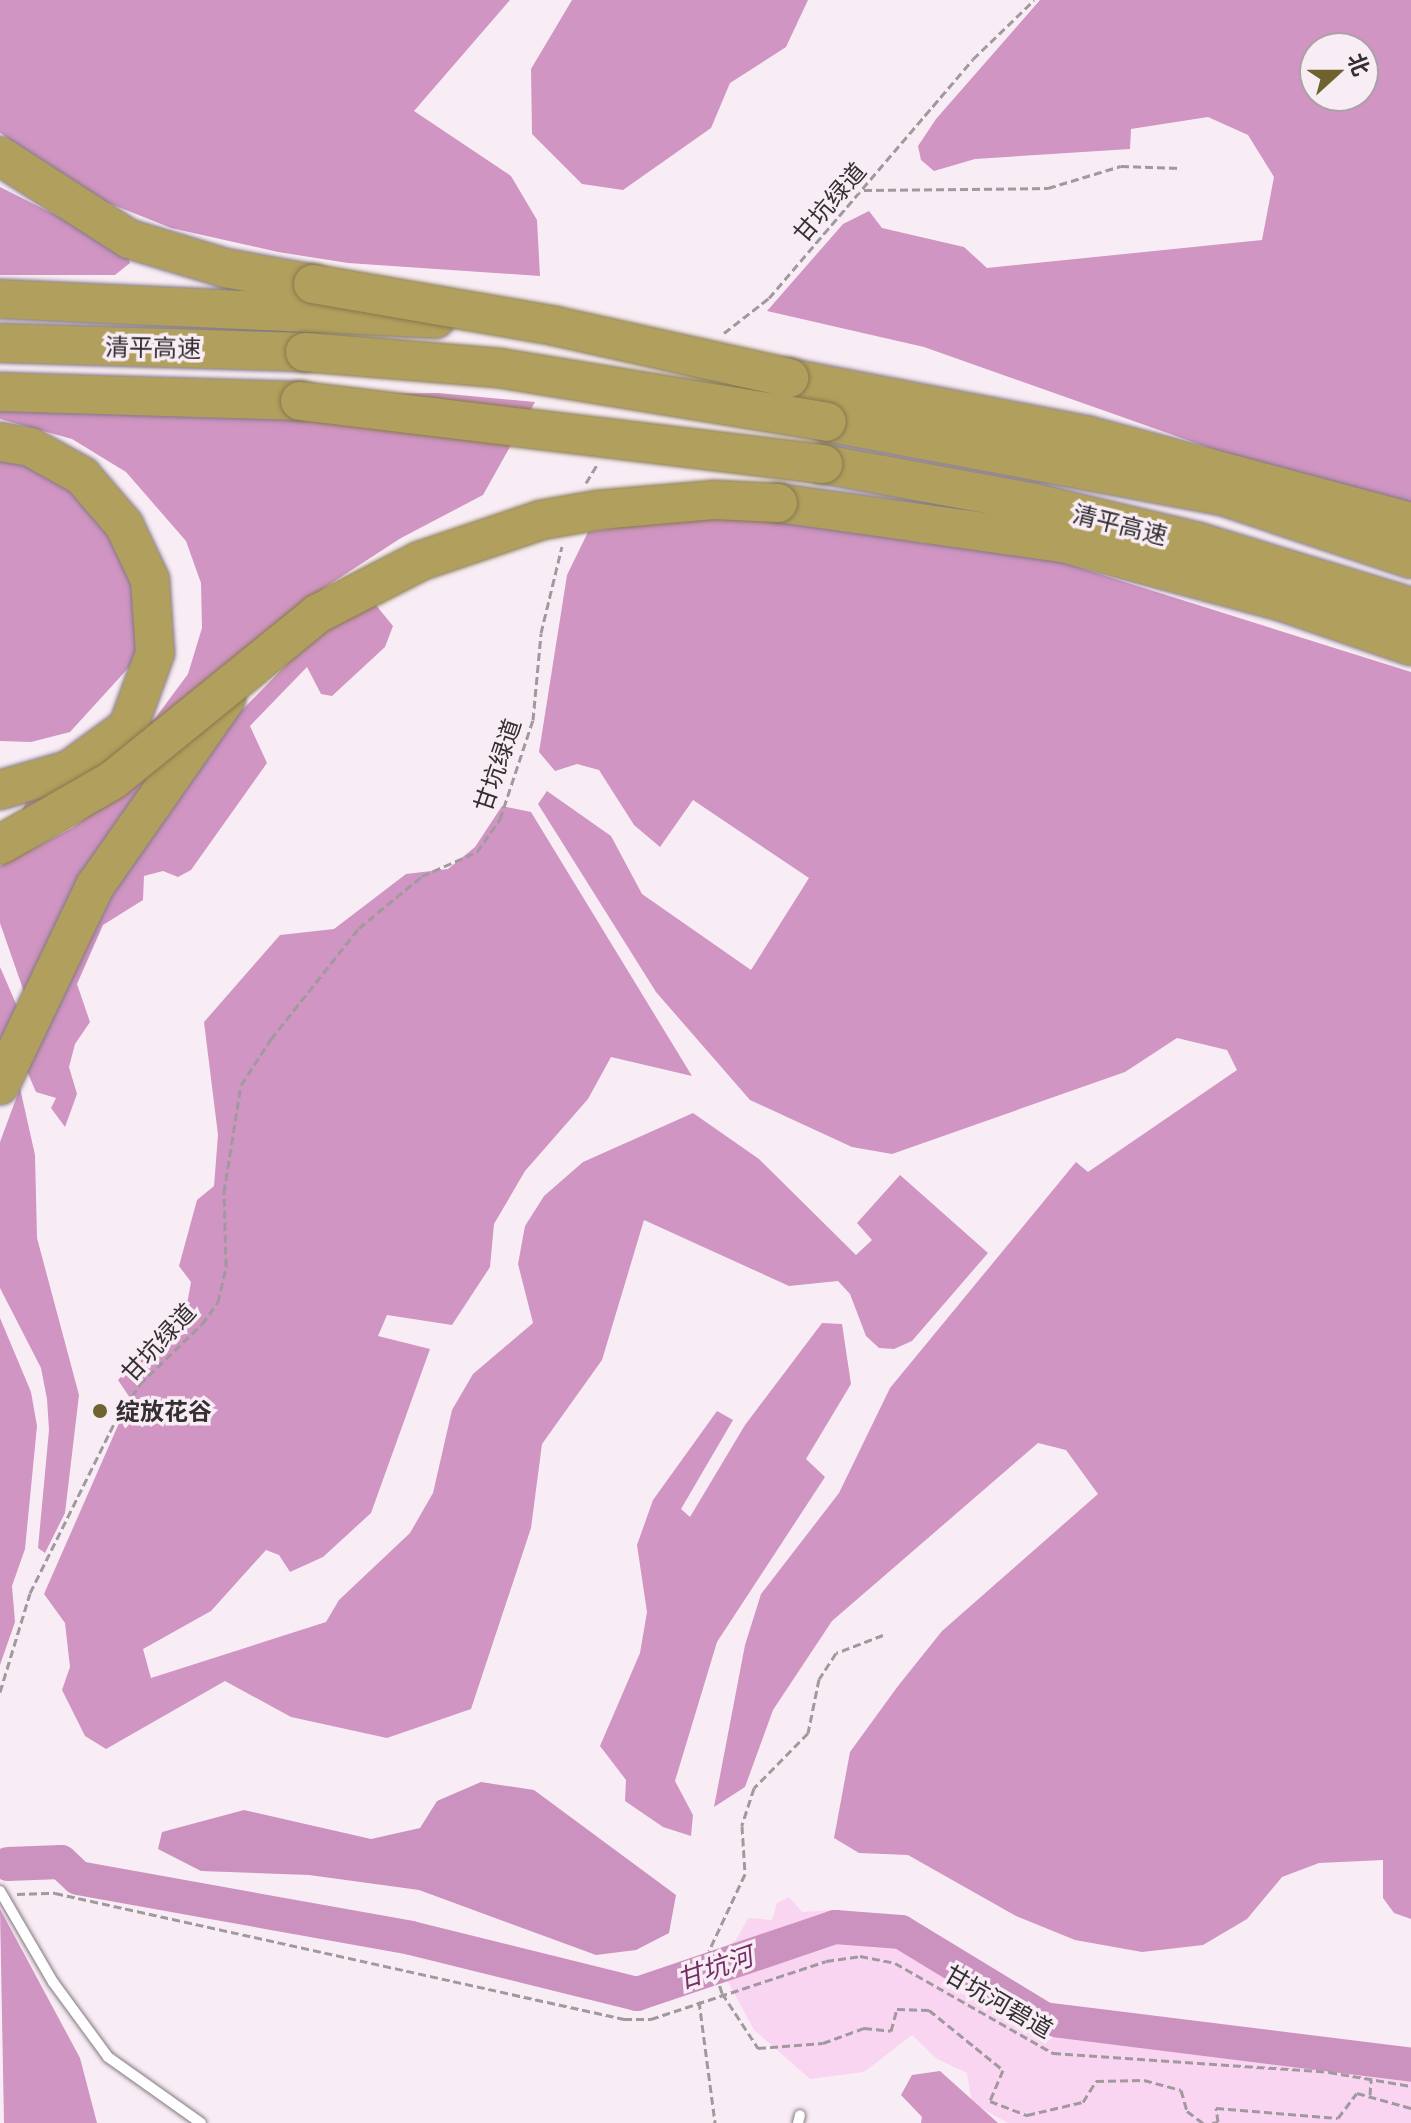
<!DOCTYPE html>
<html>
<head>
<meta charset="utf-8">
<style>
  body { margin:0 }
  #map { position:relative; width:1411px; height:2123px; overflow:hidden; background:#f9edf5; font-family:"Noto Sans","Noto Sans SC",sans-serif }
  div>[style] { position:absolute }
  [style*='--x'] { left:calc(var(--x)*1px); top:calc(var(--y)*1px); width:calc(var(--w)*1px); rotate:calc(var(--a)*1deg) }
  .green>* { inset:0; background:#fad5f1 }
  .forest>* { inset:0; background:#d095c2 }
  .water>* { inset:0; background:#cc92bf }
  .river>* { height:34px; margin:-17px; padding:0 17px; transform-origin:17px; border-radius:17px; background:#cc92bf }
  .path>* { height:3px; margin-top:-1.5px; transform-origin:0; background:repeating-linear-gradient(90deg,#a1999e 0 8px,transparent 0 12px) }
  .roads { filter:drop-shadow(0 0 2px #837880) drop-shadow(0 0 2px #837880) }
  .lane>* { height:10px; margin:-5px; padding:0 5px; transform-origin:5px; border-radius:5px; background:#fff }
  .highway>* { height:38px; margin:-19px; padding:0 19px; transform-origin:19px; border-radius:19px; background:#b1a05d }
  .bridges { filter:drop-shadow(0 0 2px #85784e) drop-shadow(0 0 2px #85784e) }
  .highway-bridge>* { height:38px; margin:-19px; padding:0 19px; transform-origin:19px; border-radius:19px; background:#b1a05d }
  .dots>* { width:22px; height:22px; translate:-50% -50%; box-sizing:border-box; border:4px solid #f9edf5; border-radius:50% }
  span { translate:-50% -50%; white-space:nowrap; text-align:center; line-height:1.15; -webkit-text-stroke:7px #f9edf5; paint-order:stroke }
  .street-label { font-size:24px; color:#332f32 }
  .poi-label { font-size:24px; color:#332f32; font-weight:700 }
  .left { translate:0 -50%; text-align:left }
  .water-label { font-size:26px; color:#742f67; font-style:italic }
  .north { position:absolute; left:1299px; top:32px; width:80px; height:80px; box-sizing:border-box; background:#f9edf5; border:2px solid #aaa1a7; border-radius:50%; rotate:69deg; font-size:22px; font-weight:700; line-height:32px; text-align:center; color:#332f32 }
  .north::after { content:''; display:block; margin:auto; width:28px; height:36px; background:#6e622f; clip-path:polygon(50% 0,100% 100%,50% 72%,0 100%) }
</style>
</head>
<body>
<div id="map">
  <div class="green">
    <div style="clip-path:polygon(789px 1897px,802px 1912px,833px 1910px,836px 1927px,901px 1932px,1044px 2019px,1411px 2065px,1411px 2123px,1008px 2123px,972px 2103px,967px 2073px,937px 2059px,912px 2035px,864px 2072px,810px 2079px,754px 2030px,720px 1967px,722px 1949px,736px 1940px,748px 1918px,772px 1920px,777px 1903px)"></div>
  </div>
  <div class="forest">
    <div style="clip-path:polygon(0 0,510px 0,414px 111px,511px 176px,537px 220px,540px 276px,348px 263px,278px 252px,171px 228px,106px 202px,0 133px)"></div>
    <div style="clip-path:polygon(572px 0,808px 0,786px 47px,730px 83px,711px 128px,623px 190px,582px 184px,532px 134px,531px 69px)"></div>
    <div style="clip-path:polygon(evenodd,1040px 0,1411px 0,1411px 519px,924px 347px,767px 311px,843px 224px,869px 211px,882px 228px,964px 247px,987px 268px,1262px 240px,1274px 177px,1248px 135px,1208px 117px,1131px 129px,1130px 149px,975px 159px,934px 171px,921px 160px,918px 146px,936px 119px,1040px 0,1315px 48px,1363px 48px,1363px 96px,1315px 96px,1315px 48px)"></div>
    <div style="clip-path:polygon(0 187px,125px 250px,130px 263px,115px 275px,0 275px)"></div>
    <div style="clip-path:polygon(438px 393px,535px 402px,483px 495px,401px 538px,324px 588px,117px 758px,16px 822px,40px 775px,120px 747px,156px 717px,188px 674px,202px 628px,201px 583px,186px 541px,126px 472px,72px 439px,0 419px,0 399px)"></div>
    <div style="clip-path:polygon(0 452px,121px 514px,163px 630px,70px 732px,31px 742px,0 741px)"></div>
    <div style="clip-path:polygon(691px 516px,800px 519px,922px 543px,1020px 549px,1411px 672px,1411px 1919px,1394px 1913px,1383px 1898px,1383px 1860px,1319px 1863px,1282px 1877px,1247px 1919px,1203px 1945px,1142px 1952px,1075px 1940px,1016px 1916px,908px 1855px,859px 1853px,834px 1838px,850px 1752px,898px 1686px,942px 1631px,1098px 1494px,1066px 1450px,1038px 1443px,832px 1621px,773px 1710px,745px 1787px,714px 1807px,745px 1645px,761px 1594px,839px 1493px,890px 1388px,1076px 1162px,1088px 1172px,1237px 1070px,1227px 1050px,1177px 1038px,1125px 1072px,892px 1154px,852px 1147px,750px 1100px,656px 992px,538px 804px,547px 791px,611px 836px,642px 894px,751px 970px,809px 878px,693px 800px,660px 847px,634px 825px,599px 770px,577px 764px,555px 771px,539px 752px,567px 575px,588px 532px)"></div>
    <div style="clip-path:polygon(361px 602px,375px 604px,393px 626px,385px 647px,332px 696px,321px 694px,307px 667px,250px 726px,267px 763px,191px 870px,178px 877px,163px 871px,144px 876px,143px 900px,103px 925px,77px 984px,90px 1022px,75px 1044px,69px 1067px,77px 1094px,65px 1127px,51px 1108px,56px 1098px,36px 1092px,26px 1069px,118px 883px,211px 742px,289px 662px)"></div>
    <div style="clip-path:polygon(143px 777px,147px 780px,24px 992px,0 923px,0 866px,72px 828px)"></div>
    <div style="clip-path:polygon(502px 806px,531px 812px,692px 1076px,611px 1057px,588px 1099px,525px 1171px,494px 1224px,490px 1267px,452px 1325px,387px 1315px,378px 1336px,430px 1349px,371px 1513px,323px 1557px,290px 1572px,279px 1555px,266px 1550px,211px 1611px,143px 1649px,151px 1678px,326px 1622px,339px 1600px,410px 1533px,433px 1493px,452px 1410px,473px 1374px,533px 1323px,518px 1264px,525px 1226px,544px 1196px,583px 1162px,693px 1113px,759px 1159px,856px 1255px,872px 1240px,857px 1223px,900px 1175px,988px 1253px,912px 1341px,894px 1349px,879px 1348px,866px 1336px,850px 1294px,838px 1281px,789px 1286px,644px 1220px,602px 1360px,542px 1444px,531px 1528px,471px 1709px,387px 1738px,291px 1717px,225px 1681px,106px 1749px,85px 1736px,62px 1690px,70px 1667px,65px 1623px,44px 1594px,130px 1398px,118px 1380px,187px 1304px,191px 1282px,179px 1266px,197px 1200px,214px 1186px,218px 1135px,204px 1022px,280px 935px,334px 929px,406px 874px,448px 869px,475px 847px)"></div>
    <div style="clip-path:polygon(0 967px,17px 1006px,0 1043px)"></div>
    <div style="clip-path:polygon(20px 1088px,35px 1155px,37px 1238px,79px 1395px,65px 1513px,45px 1553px,38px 1548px,49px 1430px,47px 1399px,41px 1368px,0 1288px,0 1142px)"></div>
    <div style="clip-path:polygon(0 1318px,31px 1392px,37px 1426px,25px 1549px,12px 1586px,15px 1622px,0 1665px)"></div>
    <div style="clip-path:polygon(822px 1323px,842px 1324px,851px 1384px,806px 1459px,825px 1477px,717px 1642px,675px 1781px,693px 1815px,691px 1836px,663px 1827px,625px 1801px,626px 1780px,600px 1746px,640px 1653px,647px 1612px,637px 1545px,653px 1500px,717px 1411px,733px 1420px,681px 1509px,690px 1517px,745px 1425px)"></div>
    <div style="clip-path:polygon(0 1909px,80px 2058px,97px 2123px,4px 2123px)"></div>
    <div style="clip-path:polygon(940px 2071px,998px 2123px,921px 2123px,922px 2117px,901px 2095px,912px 2075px)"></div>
  </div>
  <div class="water">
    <div style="clip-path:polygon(481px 1782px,534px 1790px,676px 1895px,669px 1933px,636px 1950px,596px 1955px,419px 1890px,309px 1875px,201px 1871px,158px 1849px,162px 1832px,244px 1810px,371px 1839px,420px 1828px,437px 1801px)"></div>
  </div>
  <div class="river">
    <div style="--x:8;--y:1864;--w:53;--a:-2.2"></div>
    <div style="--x:61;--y:1862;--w:23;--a:43"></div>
    <div style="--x:78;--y:1878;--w:338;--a:10.2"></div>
    <div style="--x:411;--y:1938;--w:233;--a:13.9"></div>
    <div style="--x:637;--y:1994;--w:209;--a:-18.7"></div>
    <div style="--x:835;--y:1927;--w:66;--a:4.3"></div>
    <div style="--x:901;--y:1932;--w:167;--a:31.3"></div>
    <div style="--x:1044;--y:2019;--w:370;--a:7.1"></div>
  </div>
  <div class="path">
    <div style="--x:864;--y:190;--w:184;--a:-0.6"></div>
    <div style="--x:1048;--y:188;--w:76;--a:-16.8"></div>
    <div style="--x:1121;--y:166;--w:60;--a:1.9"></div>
    <div style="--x:724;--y:333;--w:57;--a:-37.9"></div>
    <div style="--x:769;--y:298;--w:314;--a:-49.5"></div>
    <div style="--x:973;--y:59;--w:85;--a:-44"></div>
    <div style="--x:586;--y:483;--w:21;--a:-59"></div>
    <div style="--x:883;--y:1635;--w:50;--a:159"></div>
    <div style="--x:836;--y:1653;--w:31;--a:123"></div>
    <div style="--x:819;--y:1679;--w:55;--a:101.5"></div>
    <div style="--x:808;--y:1733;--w:77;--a:134.5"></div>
    <div style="--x:754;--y:1788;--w:40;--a:108"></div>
    <div style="--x:742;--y:1826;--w:48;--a:86.4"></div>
    <div style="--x:745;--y:1874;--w:85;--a:115.1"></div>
    <div style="--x:709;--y:1951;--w:44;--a:72.8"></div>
    <div style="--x:722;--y:1993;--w:66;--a:56.8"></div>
    <div style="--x:758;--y:2048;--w:65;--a:-4.4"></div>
    <div style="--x:823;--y:2043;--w:44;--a:-20.1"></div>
    <div style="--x:864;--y:2028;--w:27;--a:6"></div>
    <div style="--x:891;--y:2031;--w:23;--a:-75"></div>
    <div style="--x:897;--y:2009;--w:32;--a:2"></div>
    <div style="--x:929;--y:2010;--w:95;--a:39"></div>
    <div style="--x:1003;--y:2070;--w:34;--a:113"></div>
    <div style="--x:990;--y:2101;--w:40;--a:21"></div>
    <div style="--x:1027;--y:2115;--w:57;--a:-13.1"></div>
    <div style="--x:1083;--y:2102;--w:25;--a:-58"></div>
    <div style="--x:1096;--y:2081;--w:48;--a:-1.2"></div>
    <div style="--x:1144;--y:2080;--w:38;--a:15"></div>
    <div style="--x:1181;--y:2090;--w:22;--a:74"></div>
    <div style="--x:1187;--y:2111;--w:20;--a:37"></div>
    <div style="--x:0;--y:1692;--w:103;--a:-73.1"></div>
    <div style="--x:30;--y:1593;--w:198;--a:-63.6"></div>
    <div style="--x:118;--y:1416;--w:39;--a:-55"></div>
    <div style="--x:140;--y:1384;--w:86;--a:-44.1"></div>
    <div style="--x:202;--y:1324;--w:27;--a:-54"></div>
    <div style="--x:218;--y:1302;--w:37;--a:-77"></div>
    <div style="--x:226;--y:1266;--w:74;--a:-91.5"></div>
    <div style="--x:224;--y:1192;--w:108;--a:-81"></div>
    <div style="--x:241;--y:1085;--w:55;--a:-56.9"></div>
    <div style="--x:271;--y:1039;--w:142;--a:-51.6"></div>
    <div style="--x:359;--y:928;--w:82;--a:-39.5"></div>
    <div style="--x:422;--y:876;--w:60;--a:-23.6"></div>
    <div style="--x:477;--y:852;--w:40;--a:-55.1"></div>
    <div style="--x:500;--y:819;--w:104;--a:-71.6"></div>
    <div style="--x:533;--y:720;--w:87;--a:-84.7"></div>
    <div style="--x:541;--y:633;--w:89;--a:-76.4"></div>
    <div style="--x:17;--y:1894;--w:38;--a:-2"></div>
    <div style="--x:55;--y:1893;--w:583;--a:12.49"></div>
    <div style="--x:624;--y:2019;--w:27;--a:0"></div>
    <div style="--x:651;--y:2019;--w:184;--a:-18.3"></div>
    <div style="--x:826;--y:1961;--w:34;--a:-8"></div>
    <div style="--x:860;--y:1956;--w:36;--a:11"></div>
    <div style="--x:895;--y:1963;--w:182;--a:29.7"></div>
    <div style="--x:1053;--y:2053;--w:277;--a:3.9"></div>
    <div style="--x:1329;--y:2072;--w:83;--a:9.7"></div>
    <div style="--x:699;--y:2001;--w:123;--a:82.5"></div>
    <div style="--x:1370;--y:2095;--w:16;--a:-86"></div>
    <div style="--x:1212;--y:2123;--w:6;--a:-9"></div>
    <div style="--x:1218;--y:2122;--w:14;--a:-98"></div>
    <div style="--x:1216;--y:2108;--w:122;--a:4.7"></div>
    <div style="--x:1338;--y:2118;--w:31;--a:-53"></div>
    <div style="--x:1357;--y:2093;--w:56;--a:15.5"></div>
  </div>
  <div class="roads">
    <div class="lane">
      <div style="--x:0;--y:1891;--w:105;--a:59.8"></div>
      <div style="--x:53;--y:1982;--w:93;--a:53.7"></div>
      <div style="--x:108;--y:2057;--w:114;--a:35.4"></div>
      <div style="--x:798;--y:2123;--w:8;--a:-76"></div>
    </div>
    <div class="highway">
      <div style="--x:0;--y:156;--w:153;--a:32.8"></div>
      <div style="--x:129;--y:239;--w:100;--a:16.8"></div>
      <div style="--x:225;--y:268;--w:89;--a:10.3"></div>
      <div style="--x:0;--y:299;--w:436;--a:2.6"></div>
      <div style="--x:0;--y:343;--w:305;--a:1.7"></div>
      <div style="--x:789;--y:378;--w:302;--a:10.9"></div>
      <div style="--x:1086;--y:435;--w:336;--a:15"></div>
      <div style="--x:0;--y:392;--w:300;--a:1.7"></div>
      <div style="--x:827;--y:422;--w:403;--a:10.6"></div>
      <div style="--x:1223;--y:496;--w:198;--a:18.5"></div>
      <div style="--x:0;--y:442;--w:30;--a:9"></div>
      <div style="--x:30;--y:447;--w:60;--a:29.1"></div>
      <div style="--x:82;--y:476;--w:65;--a:49.4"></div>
      <div style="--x:124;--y:525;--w:61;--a:64.7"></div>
      <div style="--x:150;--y:580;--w:73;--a:86.1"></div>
      <div style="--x:155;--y:653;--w:79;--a:110"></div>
      <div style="--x:128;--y:727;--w:73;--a:143.9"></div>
      <div style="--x:69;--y:770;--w:72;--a:163.8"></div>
      <div style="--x:823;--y:464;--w:210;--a:10.4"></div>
      <div style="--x:1030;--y:502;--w:173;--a:13.4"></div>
      <div style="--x:1198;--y:542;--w:223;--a:17"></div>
      <div style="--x:778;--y:503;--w:288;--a:8"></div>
      <div style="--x:1063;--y:543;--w:228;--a:15"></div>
      <div style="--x:1283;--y:602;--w:135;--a:19"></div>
      <div style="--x:0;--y:1085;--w:221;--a:-64.5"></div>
      <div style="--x:95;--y:886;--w:228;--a:-55"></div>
    </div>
  </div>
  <div class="bridges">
    <div class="highway-bridge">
      <div style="--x:313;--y:284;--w:246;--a:9.8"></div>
      <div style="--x:555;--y:326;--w:240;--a:12.5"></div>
      <div style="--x:305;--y:352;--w:195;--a:4.7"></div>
      <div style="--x:499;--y:368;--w:332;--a:9.3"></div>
      <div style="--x:300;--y:401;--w:527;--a:6.87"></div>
      <div style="--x:0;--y:845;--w:130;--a:-29.9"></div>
      <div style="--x:113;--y:780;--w:263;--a:-39.1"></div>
      <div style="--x:317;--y:614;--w:116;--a:-27.2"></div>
      <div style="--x:420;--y:561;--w:128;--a:-18.7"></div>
      <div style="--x:541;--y:520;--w:58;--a:-10"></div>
      <div style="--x:598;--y:510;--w:116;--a:-4.9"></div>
      <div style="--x:714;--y:500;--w:64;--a:2.7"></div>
    </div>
  </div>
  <div class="dots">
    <div style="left:100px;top:1411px;background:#6e622f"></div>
  </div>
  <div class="street-label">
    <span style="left:829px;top:202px;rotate:-49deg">甘坑绿道</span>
    <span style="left:153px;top:347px;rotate:1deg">清平高速</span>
    <span style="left:1120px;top:524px;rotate:14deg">清平高速</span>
    <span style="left:497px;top:765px;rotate:-71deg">甘坑绿道</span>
    <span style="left:158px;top:1342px;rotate:-47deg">甘坑绿道</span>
    <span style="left:999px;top:2001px;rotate:30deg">甘坑河碧道</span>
  </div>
  <div class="poi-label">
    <span class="left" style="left:116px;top:1411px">绽放花谷</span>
  </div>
  <div class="water-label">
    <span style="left:715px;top:1968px;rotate:-19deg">甘坑河</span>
  </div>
  <div class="north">北</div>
</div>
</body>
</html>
